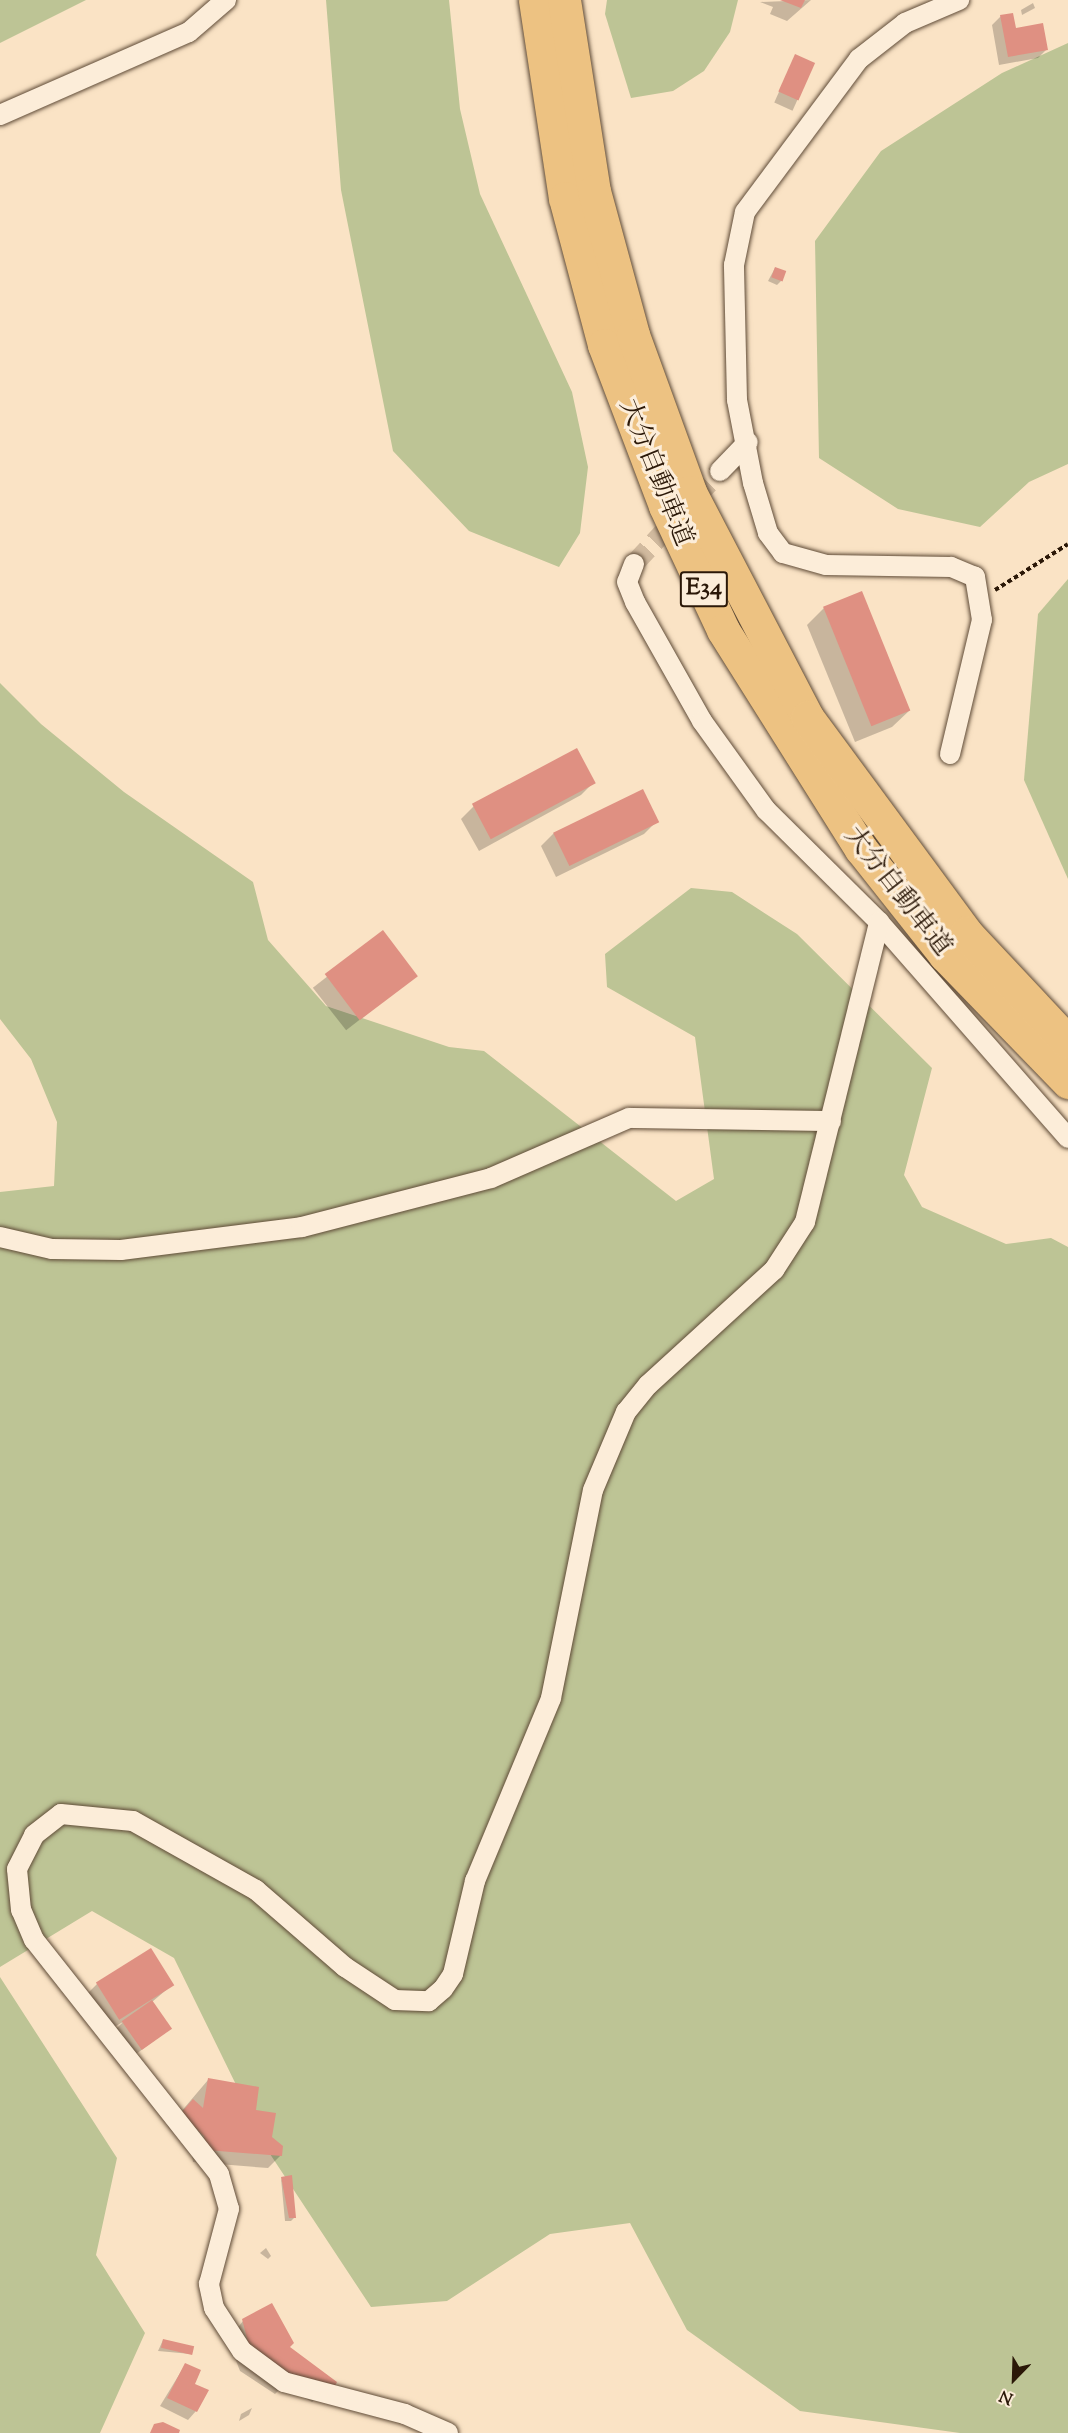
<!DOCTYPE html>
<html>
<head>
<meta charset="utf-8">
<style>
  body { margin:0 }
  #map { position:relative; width:1068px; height:2433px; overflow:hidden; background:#fae3c5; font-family:"Sorts Mill Goudy","Noto Serif JP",serif }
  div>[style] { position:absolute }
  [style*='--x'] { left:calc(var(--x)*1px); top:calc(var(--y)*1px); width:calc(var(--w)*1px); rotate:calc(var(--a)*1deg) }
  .green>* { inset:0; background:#bdc495 }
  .shadow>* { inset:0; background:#0003; transform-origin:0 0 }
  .building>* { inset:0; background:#df9082; transform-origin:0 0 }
  .street-tunnel>* { height:20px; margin-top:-10px; transform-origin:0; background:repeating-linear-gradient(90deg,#d1ba9f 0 20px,transparent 0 30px) }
  .path>* { height:4px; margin-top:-2px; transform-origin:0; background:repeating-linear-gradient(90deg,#2b1808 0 4.5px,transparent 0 7.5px) }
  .roads { filter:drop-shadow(0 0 2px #5f4b37) drop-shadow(0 0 2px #5f4b37) }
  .street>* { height:20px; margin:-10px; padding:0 10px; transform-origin:10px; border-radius:10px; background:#fcedd9 }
  .highway>* { height:33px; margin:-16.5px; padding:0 16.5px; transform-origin:16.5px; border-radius:16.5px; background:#edc282 }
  span { translate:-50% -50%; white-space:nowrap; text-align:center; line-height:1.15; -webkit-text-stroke:6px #fcedd9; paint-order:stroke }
  .shield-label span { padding:2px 4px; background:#fcedd9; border:2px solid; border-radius:4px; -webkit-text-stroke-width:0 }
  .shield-label { font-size:24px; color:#2b1808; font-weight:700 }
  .street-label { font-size:26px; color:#2b1808 }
  .north { position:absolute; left:984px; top:2349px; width:60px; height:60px; -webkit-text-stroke:4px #fcedd9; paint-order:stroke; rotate:203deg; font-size:16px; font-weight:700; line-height:24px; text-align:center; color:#2b1808 }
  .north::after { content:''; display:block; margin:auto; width:21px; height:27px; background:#2b1808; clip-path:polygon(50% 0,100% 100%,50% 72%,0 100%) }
</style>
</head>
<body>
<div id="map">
  <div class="green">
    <div style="clip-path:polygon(0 0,86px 0,0 43px)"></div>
    <div style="clip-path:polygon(326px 0,449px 0,460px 109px,480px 194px,572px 392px,588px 467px,580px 533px,559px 567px,469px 531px,393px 451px,341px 190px)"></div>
    <div style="clip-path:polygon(607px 0,738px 0,730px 32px,704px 71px,673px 91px,631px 98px,605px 14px)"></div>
    <div style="clip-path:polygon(1068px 43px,1068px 464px,1029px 482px,980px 527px,898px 509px,819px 458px,815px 241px,881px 151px,1002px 73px)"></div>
    <div style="clip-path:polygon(1068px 579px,1068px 879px,1024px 780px,1038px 614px)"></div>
    <div style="clip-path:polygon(0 683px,41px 724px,124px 792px,253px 882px,268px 940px,326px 1006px,449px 1047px,484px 1051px,676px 1201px,714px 1179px,695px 1037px,607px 987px,605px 954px,691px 888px,732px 892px,797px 934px,932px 1068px,904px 1175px,922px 1207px,1006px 1244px,1051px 1238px,1068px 1247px,1068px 2433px,960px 2433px,800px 2411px,687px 2330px,630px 2223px,550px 2234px,447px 2301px,371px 2307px,270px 2154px,174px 1958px,92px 1911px,0 1967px,0 1192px,54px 1186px,57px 1122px,31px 1059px,0 1019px)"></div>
    <div style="clip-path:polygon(0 1977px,117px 2158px,96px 2255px,145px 2333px,100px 2433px,0 2433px)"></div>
  </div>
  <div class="shadow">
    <div style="clip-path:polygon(811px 0,787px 21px,770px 14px,773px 7px,760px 2px)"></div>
    <div style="clip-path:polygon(1033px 3px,1035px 8px,1022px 15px,1021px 10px)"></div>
    <div style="clip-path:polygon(1001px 16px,1015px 30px,1046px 50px,1038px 58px,999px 65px,992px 25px)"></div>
    <div style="left:795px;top:56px;width:20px;height:51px;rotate:24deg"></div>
    <div style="clip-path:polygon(775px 268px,781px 281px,777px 285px,768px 281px)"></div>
    <div style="clip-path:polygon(824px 608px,910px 710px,892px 727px,855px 742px,807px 625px)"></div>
    <div style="clip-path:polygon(594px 782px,581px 795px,479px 851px,461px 819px,474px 806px)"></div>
    <div style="clip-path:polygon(657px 821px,644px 834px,556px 877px,541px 846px,554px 833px)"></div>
    <div style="left:383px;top:933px;width:54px;height:89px;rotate:52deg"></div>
    <div style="clip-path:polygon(97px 1984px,172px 1985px,152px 2002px,170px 2029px,132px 2057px,114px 2031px,123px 2022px,107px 2031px,84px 1997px)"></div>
    <div style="clip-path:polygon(208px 2080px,254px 2111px,281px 2155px,268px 2168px,193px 2162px,191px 2149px,168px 2127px)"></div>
    <div style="clip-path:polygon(281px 2178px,295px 2217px,291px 2221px,285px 2221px)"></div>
    <div style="clip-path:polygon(266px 2248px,271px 2256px,268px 2259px,260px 2253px)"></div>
    <div style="clip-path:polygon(243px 2321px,288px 2347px,331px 2389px,312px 2402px,283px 2386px,275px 2394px,240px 2371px,228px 2340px)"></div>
    <div style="clip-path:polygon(163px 2340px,191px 2354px,158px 2351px)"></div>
    <div style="clip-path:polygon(185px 2365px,196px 2411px,188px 2420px,160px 2406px)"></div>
    <div style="clip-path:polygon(252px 2408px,249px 2415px,239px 2421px,241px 2414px)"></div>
  </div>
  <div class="building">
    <div style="clip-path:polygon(780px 0,805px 0,801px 8px)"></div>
    <div style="clip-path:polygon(1013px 13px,1016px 28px,1043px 23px,1048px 50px,1008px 57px,1000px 15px)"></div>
    <div style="left:795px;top:54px;width:22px;height:41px;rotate:24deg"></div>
    <div style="left:775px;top:267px;width:12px;height:11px;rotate:20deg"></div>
    <div style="left:862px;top:591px;width:129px;height:42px;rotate:68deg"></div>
    <div style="left:577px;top:748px;width:40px;height:119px;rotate:62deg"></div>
    <div style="left:643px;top:789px;width:37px;height:100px;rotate:64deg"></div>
    <div style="left:383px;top:930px;width:58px;height:73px;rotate:53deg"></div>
    <div style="left:151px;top:1948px;width:44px;height:65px;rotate:58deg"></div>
    <div style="left:152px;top:2000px;width:35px;height:37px;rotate:55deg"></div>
    <div style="clip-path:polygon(208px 2078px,259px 2087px,256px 2110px,276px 2113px,272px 2137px,283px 2146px,282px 2156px,206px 2150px,204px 2136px,180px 2114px,193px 2099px,203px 2108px)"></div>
    <div style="clip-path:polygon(292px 2175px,296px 2218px,289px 2218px,281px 2177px)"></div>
    <div style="clip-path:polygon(272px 2303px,294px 2343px,290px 2347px,337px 2382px,333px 2390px,291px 2381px,295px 2372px,289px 2382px,252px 2358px,242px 2319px)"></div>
    <div style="left:163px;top:2339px;width:32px;height:9px;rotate:13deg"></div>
    <div style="clip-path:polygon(185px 2363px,201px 2370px,195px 2384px,209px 2390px,197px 2412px,167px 2398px)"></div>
    <div style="clip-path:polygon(163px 2422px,180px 2430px,179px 2433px,150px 2433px,154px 2424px)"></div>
  </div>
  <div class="street-tunnel">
    <div style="--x:634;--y:564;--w:127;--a:-47.2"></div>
  </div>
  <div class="path">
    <div style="--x:995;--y:590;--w:86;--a:-32.2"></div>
  </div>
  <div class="roads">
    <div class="street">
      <div style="--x:0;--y:115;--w:206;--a:-23.7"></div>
      <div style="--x:189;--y:32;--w:49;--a:-40.9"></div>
      <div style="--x:720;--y:471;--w:40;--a:-46"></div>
      <div style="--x:634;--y:564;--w:19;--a:111"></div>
      <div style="--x:627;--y:582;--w:22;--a:68"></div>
      <div style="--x:635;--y:602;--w:137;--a:60.6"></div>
      <div style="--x:702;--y:721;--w:110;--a:54.3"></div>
      <div style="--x:766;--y:810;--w:159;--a:44.7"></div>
      <div style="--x:879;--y:922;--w:287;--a:48.8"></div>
      <div style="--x:950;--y:754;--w:138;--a:-76.6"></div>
      <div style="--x:982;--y:620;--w:44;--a:-99.2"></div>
      <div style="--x:975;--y:577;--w:26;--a:-157"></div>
      <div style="--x:951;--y:567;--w:125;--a:-179.1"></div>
      <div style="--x:826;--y:565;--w:45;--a:-164.4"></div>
      <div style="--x:783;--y:553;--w:25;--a:-127"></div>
      <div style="--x:768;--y:533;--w:52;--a:-106.7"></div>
      <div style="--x:753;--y:483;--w:85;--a:-100.9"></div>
      <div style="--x:737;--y:400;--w:135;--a:-91.3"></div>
      <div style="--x:734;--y:265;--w:54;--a:-78.3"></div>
      <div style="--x:745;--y:212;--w:191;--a:-53.3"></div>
      <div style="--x:859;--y:59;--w:58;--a:-38"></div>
      <div style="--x:905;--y:23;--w:59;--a:-23.1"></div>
      <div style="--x:0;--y:1237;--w:53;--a:13"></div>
      <div style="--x:52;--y:1249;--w:69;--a:0.8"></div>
      <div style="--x:121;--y:1250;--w:182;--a:-7.2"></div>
      <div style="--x:302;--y:1227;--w:195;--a:-14.5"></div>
      <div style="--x:491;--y:1178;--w:150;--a:-23.5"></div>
      <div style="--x:629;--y:1118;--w:202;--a:0.9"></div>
      <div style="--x:448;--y:2433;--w:47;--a:-156.2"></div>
      <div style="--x:405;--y:2414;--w:125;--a:-165.2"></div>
      <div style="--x:284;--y:2382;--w:52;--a:-143.6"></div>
      <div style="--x:242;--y:2351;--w:51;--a:-123.1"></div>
      <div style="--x:214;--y:2308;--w:25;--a:-102"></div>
      <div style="--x:209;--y:2284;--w:78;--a:-75.1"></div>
      <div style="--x:229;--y:2209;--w:36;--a:-106"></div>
      <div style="--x:219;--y:2174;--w:298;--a:-128.3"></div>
      <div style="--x:34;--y:1940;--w:33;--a:-113"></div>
      <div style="--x:21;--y:1910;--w:41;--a:-95.6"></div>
      <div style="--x:17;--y:1869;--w:38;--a:-63"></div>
      <div style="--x:34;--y:1835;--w:34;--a:-38"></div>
      <div style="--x:61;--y:1814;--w:72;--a:5.6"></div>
      <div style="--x:133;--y:1821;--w:141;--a:29.3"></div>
      <div style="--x:256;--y:1890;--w:118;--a:40.9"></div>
      <div style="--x:345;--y:1967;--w:60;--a:33.4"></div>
      <div style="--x:395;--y:2000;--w:34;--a:2"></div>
      <div style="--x:429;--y:2001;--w:18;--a:-41"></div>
      <div style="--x:443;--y:1989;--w:18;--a:-56"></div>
      <div style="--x:453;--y:1974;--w:96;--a:-76.7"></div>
      <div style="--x:475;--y:1881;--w:198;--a:-67.4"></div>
      <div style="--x:551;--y:1698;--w:212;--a:-78.6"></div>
      <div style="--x:593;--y:1490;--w:85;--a:-67.1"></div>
      <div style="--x:626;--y:1412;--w:35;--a:-51"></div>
      <div style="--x:648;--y:1385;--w:171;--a:-42.4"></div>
      <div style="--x:774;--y:1270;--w:57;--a:-57.1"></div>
      <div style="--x:805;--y:1222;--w:309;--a:-76.1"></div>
    </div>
    <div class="highway">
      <div style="--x:535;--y:0;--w:200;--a:81.4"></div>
      <div style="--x:565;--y:198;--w:152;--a:75.1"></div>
      <div style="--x:604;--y:345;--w:172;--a:69.2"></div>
      <div style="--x:665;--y:506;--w:137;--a:64.9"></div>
      <div style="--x:723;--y:630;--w:259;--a:57.8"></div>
      <div style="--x:861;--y:849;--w:135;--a:51.6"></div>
      <div style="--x:945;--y:955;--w:177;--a:45.9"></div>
      <div style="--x:564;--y:0;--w:193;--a:81.1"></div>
      <div style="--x:594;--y:191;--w:149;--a:74.8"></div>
      <div style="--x:633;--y:335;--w:167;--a:70"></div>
      <div style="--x:690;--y:492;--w:254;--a:62.5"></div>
      <div style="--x:807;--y:717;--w:268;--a:53.6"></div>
      <div style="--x:966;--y:933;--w:149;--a:46.9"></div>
    </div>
  </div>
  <div class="shield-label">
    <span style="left:704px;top:589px">E34</span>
  </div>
  <div class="street-label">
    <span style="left:655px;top:473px;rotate:68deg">大分自動車道</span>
    <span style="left:897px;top:892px;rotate:52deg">大分自動車道</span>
  </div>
  <div class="north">N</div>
</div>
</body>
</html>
